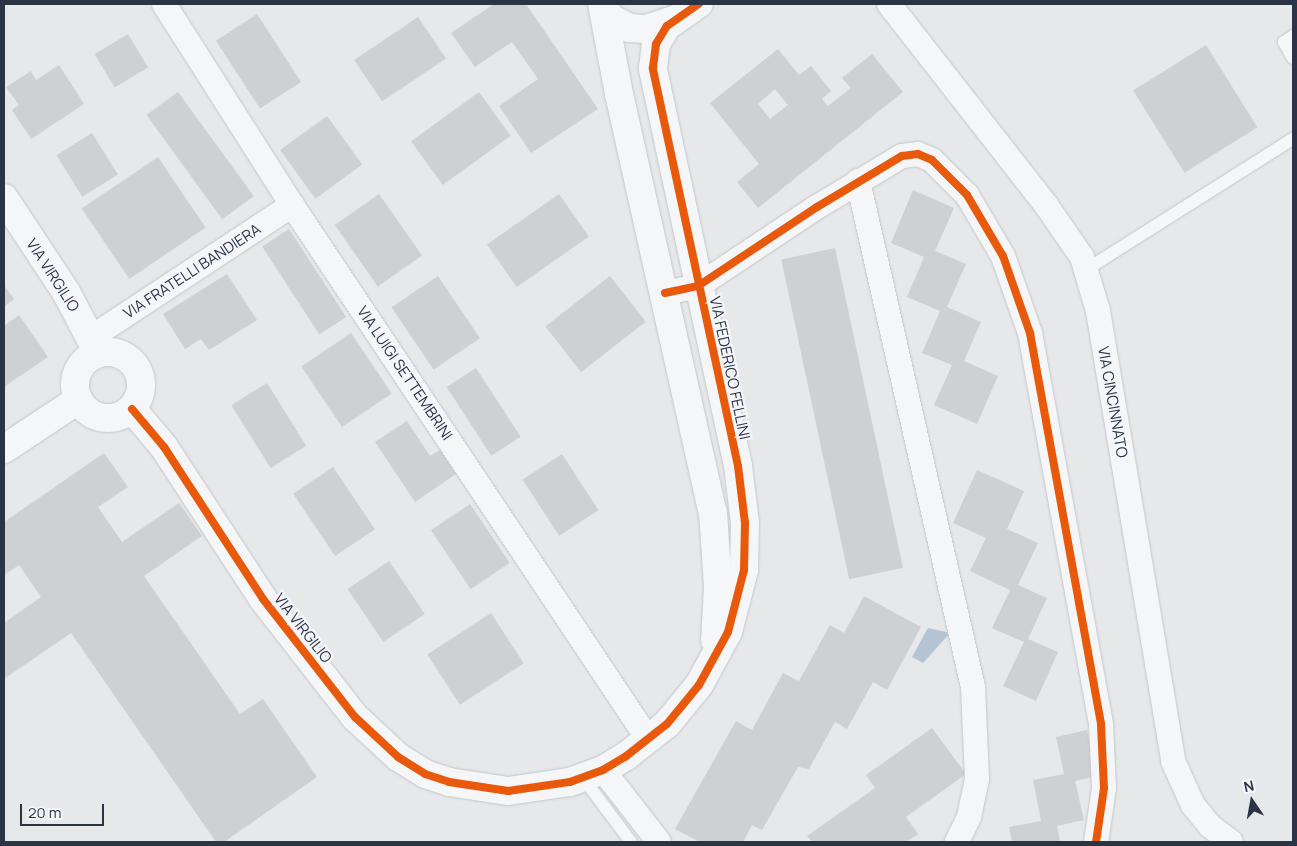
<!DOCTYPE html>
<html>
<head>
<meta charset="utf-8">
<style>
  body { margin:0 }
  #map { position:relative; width:1297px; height:846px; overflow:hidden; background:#e6e8ea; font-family:Manrope,sans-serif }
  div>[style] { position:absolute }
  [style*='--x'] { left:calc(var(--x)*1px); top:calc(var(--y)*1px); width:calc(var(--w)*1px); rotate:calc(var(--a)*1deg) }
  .water>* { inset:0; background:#b4c4d5 }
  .building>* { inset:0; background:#ced0d3; transform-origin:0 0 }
  .roads { filter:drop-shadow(0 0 1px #c4c6c8) drop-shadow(0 0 1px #c4c6c8) }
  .service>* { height:12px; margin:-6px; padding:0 6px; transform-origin:6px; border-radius:6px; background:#f5f6f7 }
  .minor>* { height:24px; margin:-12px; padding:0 12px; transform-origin:12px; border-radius:12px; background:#f5f6f7 }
  .tertiary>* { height:28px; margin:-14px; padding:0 14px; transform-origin:14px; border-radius:14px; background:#f5f6f7 }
  .tertiary>.ring { margin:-14px; padding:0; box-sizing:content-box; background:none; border:28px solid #f5f6f7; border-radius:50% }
  .cycleway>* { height:8px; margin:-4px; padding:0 4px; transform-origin:4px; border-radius:4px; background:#e8590c }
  span { translate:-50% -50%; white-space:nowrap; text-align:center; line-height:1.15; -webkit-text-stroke:4.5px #f4f6f9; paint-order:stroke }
  .street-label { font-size:15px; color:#2b3445 }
  .frame { position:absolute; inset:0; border:5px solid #2b3445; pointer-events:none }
  .north { position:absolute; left:1227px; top:776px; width:50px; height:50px; -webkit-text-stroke:4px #f4f6f9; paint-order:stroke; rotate:348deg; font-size:14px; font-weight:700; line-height:20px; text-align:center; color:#2b3445 }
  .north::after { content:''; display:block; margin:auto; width:18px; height:22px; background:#2b3445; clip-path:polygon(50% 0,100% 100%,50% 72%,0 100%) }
  .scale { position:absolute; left:20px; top:804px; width:84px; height:22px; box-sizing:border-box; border:2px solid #2b3445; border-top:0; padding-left:6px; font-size:15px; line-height:18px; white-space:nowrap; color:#2b3445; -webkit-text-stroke:4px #f4f6f9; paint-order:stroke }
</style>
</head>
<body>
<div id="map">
  <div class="water">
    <div style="clip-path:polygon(928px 628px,950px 633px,923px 663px,912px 657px)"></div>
  </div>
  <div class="building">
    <div style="clip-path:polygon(494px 4px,526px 4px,598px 109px,531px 153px,499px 106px,538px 79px,512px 42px,475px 67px,451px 33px)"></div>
    <div style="left:257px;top:14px;width:81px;height:49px;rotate:57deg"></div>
    <div style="left:418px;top:17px;width:50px;height:77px;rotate:56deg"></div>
    <div style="left:128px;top:34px;width:39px;height:39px;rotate:59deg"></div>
    <div style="left:1206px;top:45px;width:97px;height:86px;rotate:58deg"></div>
    <div style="clip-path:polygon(evenodd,778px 49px,799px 75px,811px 66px,831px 91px,822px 99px,828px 106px,851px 88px,842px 78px,872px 54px,903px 92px,758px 208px,737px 182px,759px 164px,710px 103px,778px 49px,775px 89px,788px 105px,770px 119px,758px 104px,775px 89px)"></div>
    <div style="clip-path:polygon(59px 65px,84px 104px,31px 139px,12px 110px,19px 105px,6px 87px,31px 71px,36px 80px)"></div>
    <div style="left:178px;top:92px;width:129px;height:39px;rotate:54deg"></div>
    <div style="left:479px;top:92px;width:54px;height:84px;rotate:54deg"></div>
    <div style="left:327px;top:116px;width:60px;height:58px;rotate:54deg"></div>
    <div style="left:92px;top:133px;width:49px;height:42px;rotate:58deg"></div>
    <div style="left:158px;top:157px;width:85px;height:92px;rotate:56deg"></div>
    <div style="clip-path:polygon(913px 190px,954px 208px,935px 251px,966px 264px,947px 307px,981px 322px,964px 361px,998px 376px,977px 424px,934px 405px,952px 365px,922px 353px,940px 311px,907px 297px,924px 257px,891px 243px)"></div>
    <div style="left:379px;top:194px;width:75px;height:54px;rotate:55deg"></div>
    <div style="left:559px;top:194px;width:52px;height:88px;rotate:55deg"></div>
    <div style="left:289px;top:229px;width:105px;height:32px;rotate:57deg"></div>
    <div style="left:835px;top:248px;width:327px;height:55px;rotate:78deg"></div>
    <div style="clip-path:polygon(227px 274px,257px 320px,209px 350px,201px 339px,185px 349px,163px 314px)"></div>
    <div style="left:438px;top:276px;width:75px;height:56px;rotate:56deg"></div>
    <div style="left:610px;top:276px;width:58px;height:82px;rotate:52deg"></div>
    <div style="clip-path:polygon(4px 285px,14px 299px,4px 307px)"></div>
    <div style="clip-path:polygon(19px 315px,48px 357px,4px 387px,4px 326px)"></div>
    <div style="left:351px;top:333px;width:73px;height:60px;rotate:56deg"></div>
    <div style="left:476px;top:368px;width:82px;height:35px;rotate:57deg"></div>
    <div style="left:267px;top:383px;width:74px;height:42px;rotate:58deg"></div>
    <div style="clip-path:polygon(407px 421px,430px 456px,440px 450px,456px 474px,415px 502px,375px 442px)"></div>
    <div style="clip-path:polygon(104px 453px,128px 487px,98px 507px,122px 542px,179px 503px,202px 536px,144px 576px,240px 714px,263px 699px,317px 777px,224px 842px,216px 842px,71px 633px,4px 679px,4px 623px,41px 597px,19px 565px,4px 575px,4px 522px)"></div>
    <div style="left:562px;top:454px;width:67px;height:47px;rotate:57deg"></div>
    <div style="left:333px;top:467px;width:75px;height:48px;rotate:56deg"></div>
    <div style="clip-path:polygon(977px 470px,1024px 491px,1007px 529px,1038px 543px,1018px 585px,1047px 598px,1028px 639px,1058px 652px,1036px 701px,1003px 686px,1024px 642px,992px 628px,1010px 590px,970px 571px,986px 538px,953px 523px)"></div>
    <div style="left:470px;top:504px;width:71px;height:47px;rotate:56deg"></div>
    <div style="left:389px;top:561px;width:64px;height:50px;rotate:56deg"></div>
    <div style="clip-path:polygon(864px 596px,921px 627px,887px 690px,873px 682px,847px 729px,835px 722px,809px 769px,798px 767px,762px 830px,752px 825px,743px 842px,700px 842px,675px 829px,736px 721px,752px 730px,783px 673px,799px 681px,830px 625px,844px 633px)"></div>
    <div style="left:491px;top:613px;width:60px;height:76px;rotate:57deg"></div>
    <div style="clip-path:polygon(932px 728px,966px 774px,906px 817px,918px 834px,906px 842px,812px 842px,807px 836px,875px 788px,866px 775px)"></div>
    <div style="clip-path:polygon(1087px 730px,1097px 776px,1075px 781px,1084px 820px,1057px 826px,1060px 842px,1012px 842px,1009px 827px,1041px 821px,1033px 780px,1064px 774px,1056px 737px)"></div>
  </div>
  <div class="roads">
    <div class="service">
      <div style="--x:1293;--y:36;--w:11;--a:146"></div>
      <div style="--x:1284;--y:42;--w:18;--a:61"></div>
      <div style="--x:1087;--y:269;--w:244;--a:-32.3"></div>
      <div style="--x:583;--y:778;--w:80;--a:53.1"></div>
    </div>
    <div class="minor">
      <div style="--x:164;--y:4;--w:238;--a:57.5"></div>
      <div style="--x:292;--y:205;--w:642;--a:56.31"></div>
      <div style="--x:889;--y:4;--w:255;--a:52"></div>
      <div style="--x:1046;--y:205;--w:63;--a:55.3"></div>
      <div style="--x:1082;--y:257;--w:56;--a:73.5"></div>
      <div style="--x:1098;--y:311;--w:456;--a:80.5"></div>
      <div style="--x:1173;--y:761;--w:48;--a:65.6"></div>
      <div style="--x:1193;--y:805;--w:27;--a:51"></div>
      <div style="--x:1210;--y:826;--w:26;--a:37"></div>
      <div style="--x:858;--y:181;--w:519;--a:77.2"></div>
      <div style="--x:973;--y:687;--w:92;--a:87.5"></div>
      <div style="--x:977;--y:779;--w:39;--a:102"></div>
      <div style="--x:969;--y:817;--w:28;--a:116"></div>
      <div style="--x:665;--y:293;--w:34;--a:-12"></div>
      <div style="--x:698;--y:286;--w:143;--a:-33.6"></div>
      <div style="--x:817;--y:207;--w:99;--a:-31"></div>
      <div style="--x:902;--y:156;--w:16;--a:-7"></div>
      <div style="--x:918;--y:154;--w:15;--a:23"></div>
      <div style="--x:932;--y:160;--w:49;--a:45"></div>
      <div style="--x:967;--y:195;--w:71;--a:59.5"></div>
      <div style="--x:1003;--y:256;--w:82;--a:70.7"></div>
      <div style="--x:1030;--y:333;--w:398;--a:79.7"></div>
      <div style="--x:1101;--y:725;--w:63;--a:87.3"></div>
      <div style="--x:1104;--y:788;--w:55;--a:98.4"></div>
      <div style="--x:92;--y:337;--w:240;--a:-33.4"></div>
      <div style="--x:603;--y:770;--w:91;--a:52.1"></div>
    </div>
    <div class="tertiary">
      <div style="--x:602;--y:4;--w:92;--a:79.3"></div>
      <div style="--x:619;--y:94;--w:429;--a:77.4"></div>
      <div style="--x:713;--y:513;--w:74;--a:86.1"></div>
      <div style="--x:718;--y:587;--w:53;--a:93.2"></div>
      <div style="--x:603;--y:4;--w:16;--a:63"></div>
      <div style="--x:610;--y:18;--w:22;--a:27"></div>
      <div style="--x:630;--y:28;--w:16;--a:4"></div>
      <div style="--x:646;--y:29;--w:28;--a:-18"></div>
      <div style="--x:4;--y:198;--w:113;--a:56.6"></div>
      <div style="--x:66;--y:292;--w:69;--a:62.3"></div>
      <div class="ring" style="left:75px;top:352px;width:38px;height:38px"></div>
      <div style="--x:132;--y:409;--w:50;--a:49.9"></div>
      <div style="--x:164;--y:447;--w:181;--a:56.9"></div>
      <div style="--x:263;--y:599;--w:150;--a:52.1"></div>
      <div style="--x:355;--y:717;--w:59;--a:42.9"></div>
      <div style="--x:398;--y:757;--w:32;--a:32"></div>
      <div style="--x:425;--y:774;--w:25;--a:18"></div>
      <div style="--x:449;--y:782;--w:60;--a:8.7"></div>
      <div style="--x:508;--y:791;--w:63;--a:-8.3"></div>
      <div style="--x:570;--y:782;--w:35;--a:-20"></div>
      <div style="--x:603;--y:770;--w:26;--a:-31"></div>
      <div style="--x:625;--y:757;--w:53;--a:-38.2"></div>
      <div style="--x:667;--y:724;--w:50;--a:-50.6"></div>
      <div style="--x:699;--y:685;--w:60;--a:-61.3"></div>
      <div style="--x:728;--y:632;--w:64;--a:-75.5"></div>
      <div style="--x:744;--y:570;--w:47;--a:-88.8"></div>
      <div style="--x:745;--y:523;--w:57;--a:-97"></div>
      <div style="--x:738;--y:466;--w:407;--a:-102.1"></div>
      <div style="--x:653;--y:68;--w:24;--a:-83"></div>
      <div style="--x:656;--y:44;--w:21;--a:-59"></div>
      <div style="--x:667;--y:26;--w:39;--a:-35"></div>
      <div style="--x:4;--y:449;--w:89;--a:-33.5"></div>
    </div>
  </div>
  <div class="cycleway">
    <div style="--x:665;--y:293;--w:34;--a:-12"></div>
    <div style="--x:698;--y:286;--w:143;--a:-33.6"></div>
    <div style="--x:817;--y:207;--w:99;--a:-31"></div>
    <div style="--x:902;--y:156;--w:16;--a:-7"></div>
    <div style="--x:918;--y:154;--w:15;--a:23"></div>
    <div style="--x:932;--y:160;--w:49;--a:45"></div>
    <div style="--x:967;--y:195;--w:71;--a:59.5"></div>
    <div style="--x:1003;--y:256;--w:82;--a:70.7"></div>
    <div style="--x:1030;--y:333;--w:398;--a:79.7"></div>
    <div style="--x:1101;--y:725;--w:63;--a:87.3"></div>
    <div style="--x:1104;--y:788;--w:55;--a:98.4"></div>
    <div style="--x:132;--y:409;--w:50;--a:49.9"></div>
    <div style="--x:164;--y:447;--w:181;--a:56.9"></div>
    <div style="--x:263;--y:599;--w:150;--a:52.1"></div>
    <div style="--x:355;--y:717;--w:59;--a:42.9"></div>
    <div style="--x:398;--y:757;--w:32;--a:32"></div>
    <div style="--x:425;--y:774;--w:25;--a:18"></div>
    <div style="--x:449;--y:782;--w:60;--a:8.7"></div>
    <div style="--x:508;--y:791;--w:63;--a:-8.3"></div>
    <div style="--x:570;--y:782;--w:35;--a:-20"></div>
    <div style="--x:603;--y:770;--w:26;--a:-31"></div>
    <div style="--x:625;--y:757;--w:53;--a:-38.2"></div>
    <div style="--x:667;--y:724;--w:50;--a:-50.6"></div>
    <div style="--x:699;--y:685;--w:60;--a:-61.3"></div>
    <div style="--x:728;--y:632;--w:64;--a:-75.5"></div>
    <div style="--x:744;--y:570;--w:47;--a:-88.8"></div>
    <div style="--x:745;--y:523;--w:57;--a:-97"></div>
    <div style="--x:738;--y:466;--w:407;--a:-102.1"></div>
    <div style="--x:653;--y:68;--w:24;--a:-83"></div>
    <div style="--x:656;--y:44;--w:21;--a:-59"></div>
    <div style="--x:667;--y:26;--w:39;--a:-35"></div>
  </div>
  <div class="street-label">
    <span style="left:192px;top:271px;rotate:-33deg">VIA FRATELLI BANDIERA</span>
    <span style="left:53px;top:275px;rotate:57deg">VIA VIRGILIO</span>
    <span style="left:730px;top:368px;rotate:78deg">VIA FEDERICO FELLINI</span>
    <span style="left:405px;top:373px;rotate:56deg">VIA LUIGI SETTEMBRINI</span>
    <span style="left:1113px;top:402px;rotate:80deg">VIA CINCINNATO</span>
    <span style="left:303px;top:628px;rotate:52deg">VIA VIRGILIO</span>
  </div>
  <div class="frame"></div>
  <div class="north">N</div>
  <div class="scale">20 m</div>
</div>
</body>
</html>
